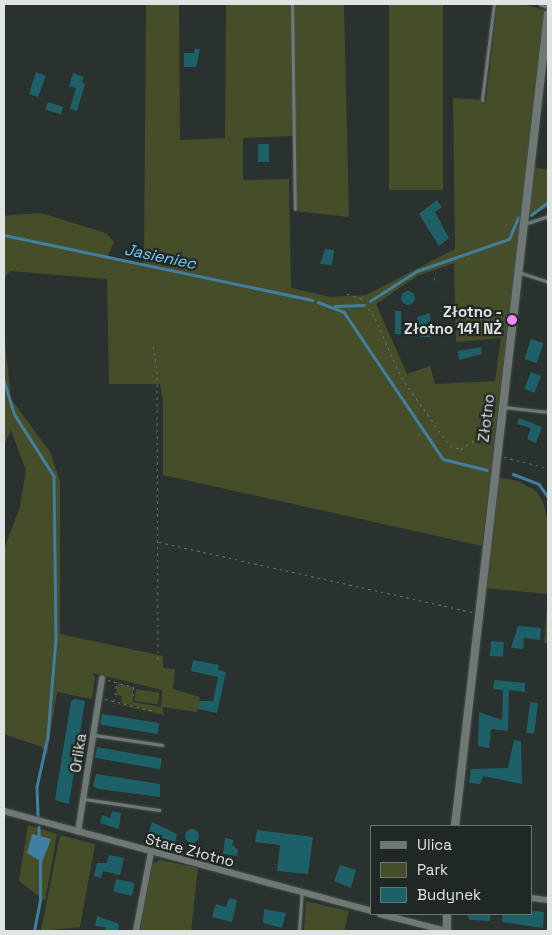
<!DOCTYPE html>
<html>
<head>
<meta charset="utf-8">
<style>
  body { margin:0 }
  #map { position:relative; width:552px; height:935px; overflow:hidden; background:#2a3230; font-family:"Space Grotesk",sans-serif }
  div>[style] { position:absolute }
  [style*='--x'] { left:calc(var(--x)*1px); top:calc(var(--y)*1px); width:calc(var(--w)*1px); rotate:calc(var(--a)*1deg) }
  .green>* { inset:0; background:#464d29; transform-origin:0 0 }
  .water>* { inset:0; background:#417fa1 }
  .stream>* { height:2.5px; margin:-1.25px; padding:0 1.25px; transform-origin:1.25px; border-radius:1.25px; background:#417fa1 }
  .building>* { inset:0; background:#1d6067; transform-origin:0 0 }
  .round { border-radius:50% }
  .path>* { height:1px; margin-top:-0.5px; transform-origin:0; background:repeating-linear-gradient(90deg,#6a7270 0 2.5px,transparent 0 6.5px) }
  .roads { filter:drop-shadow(0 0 1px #474f4d) drop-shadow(0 0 1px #474f4d) }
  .service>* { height:3px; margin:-1.5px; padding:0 1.5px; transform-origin:1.5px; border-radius:1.5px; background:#6e7875 }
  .minor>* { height:5.5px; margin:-2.75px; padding:0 2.75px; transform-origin:2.75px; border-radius:2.75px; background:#6e7875 }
  .tertiary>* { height:8px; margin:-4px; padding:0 4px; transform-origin:4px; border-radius:4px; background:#6e7875 }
  .dots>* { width:14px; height:14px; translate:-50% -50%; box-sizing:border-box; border:2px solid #202826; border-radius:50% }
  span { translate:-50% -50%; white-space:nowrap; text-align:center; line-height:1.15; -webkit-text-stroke:4.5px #202826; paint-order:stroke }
  .poi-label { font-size:15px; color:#dfe5e3; font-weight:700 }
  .right { translate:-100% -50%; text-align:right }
  .street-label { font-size:15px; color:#dfe5e3 }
  .water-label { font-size:16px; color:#71ccfe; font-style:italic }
  .frame { position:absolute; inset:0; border:5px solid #dfe5e3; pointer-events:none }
  .legend { position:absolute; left:370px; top:825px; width:162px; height:90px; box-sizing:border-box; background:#202826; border:1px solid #6c7472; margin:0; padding:6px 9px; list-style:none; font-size:15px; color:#dfe5e3 }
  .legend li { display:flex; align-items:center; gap:10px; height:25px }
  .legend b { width:25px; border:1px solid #6c7472 }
</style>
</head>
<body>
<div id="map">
  <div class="green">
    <div style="clip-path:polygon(evenodd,146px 4px,179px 4px,180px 140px,225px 138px,226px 4px,344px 4px,349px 217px,295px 211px,294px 136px,243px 138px,243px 180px,289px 179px,291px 288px,331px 297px,366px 295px,455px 249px,453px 98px,486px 100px,497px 4px,522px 4px,545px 10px,482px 546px,163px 475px,163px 402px,160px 384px,109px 384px,107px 279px,10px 271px,4px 279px,4px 216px,11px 215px,41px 213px,106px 233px,114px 242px,107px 257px,144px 264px,146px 4px,454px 263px,456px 342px,501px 338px,495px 381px,435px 384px,430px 366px,407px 374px,376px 304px,417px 276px,454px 263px)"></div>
    <div style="left:389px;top:4px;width:54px;height:186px"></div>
    <div style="clip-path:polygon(533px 167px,548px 170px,548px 207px,527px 218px)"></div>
    <div style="clip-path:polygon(4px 333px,11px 399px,50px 452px,60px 481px,60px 634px,163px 656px,163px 668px,175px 669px,173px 689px,200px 697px,197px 712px,162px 707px,164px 715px,102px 701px,155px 711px,121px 703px,122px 696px,117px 695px,115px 700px,118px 683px,133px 687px,133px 702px,161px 707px,162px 690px,92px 673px,95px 676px,92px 699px,57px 692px,47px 755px,42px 747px,4px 734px,4px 549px,20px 507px,26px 470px,11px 430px,4px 445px)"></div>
    <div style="clip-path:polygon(497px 477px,518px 481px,536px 491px,543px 502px,548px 522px,548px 643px,544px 643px,548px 594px,484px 588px)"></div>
    <div style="left:136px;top:689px;width:24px;height:12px;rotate:9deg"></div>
    <div style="clip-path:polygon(28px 825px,57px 834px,45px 901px,19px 881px)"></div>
    <div style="clip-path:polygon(60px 835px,95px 844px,80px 927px,41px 931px)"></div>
    <div style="clip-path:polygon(160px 860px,198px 868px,191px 931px,140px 931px,152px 864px)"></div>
    <div style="clip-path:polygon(306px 901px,349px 911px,344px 931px,304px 931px)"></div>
  </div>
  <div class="water">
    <div style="clip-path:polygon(32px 834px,51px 839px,42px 862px,27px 853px)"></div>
  </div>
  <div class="stream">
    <div style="--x:531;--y:215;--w:21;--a:-37"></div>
    <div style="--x:4;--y:235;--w:315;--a:11.9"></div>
    <div style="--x:370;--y:301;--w:56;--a:-32.6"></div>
    <div style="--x:417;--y:271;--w:97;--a:-19.2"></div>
    <div style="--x:509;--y:239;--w:23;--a:-67"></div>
    <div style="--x:318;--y:302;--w:28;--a:21"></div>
    <div style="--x:344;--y:312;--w:177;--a:56"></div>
    <div style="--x:443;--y:459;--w:45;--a:14"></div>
    <div style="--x:335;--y:306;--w:28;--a:-2"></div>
    <div style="--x:4;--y:380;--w:37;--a:73"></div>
    <div style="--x:15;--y:415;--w:72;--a:57.4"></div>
    <div style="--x:54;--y:476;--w:163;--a:89.3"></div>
    <div style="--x:56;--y:639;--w:98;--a:94.7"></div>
    <div style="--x:48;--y:737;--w:51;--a:102.4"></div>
    <div style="--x:37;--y:787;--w:29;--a:88"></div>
    <div style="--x:513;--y:474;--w:28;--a:21"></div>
    <div style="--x:539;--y:484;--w:16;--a:55"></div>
    <div style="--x:39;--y:827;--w:11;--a:90"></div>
    <div style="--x:34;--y:931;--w:32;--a:-79"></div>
    <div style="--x:40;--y:900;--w:39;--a:-90"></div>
  </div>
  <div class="building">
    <div style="clip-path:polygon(194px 49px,200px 49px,196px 67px,184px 67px,184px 53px,194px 53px)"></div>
    <div style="clip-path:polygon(36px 72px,46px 76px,38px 97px,29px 94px)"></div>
    <div style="clip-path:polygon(73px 73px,84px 77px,82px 82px,85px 84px,77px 111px,70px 109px,76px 88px,69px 86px)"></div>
    <div style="left:48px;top:102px;width:16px;height:8px;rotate:18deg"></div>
    <div style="left:258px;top:144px;width:11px;height:18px"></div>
    <div style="clip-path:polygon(437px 200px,442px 207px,435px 212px,449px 238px,439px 246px,419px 214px)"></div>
    <div style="clip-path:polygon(325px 249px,334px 250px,332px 265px,320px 264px)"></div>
    <div class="round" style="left:401px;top:291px;width:14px;height:14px"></div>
    <div style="left:395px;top:311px;width:6px;height:23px"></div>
    <div style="clip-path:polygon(430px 313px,431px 337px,421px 337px,417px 317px)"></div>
    <div style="left:531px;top:339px;width:13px;height:21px;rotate:18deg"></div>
    <div style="clip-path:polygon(481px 347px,482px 354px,459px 360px,458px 351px)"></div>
    <div style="left:531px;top:372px;width:11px;height:18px;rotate:22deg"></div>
    <div style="clip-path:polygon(519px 418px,542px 427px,536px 443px,527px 439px,531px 428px,517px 424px)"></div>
    <div style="clip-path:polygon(518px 626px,541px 628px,540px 640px,524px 638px,523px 649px,511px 648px)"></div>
    <div style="left:491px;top:641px;width:13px;height:15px;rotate:4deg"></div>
    <div style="clip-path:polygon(193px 660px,219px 665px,218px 670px,226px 672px,217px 713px,198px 709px,199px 701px,213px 701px,218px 677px,191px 671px)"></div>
    <div style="clip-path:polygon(494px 680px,525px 683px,525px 692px,509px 690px,508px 731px,491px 729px,489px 748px,478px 746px,479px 712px,502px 720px,503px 690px,493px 689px)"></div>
    <div style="clip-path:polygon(75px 699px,85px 701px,69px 804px,55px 800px,71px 701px)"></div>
    <div style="left:530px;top:702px;width:8px;height:31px;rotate:7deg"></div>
    <div style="left:102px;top:714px;width:58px;height:11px;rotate:9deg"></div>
    <div style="clip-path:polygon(514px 740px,521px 741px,522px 784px,483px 776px,480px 784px,469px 783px,471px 769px,508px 768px)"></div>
    <div style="left:97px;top:747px;width:66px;height:11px;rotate:10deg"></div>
    <div style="clip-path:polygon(96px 774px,160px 784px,160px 797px,98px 789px,93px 786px)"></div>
    <div style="clip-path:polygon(112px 811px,121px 813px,119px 829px,100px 823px,102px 815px,110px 818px)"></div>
    <div style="clip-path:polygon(152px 822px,177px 834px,175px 843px,154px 839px,153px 844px,146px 842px)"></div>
    <div class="round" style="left:185px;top:829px;width:14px;height:14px"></div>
    <div style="clip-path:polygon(257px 830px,313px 837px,308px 874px,277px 871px,280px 845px,255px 842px)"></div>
    <div style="clip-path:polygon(225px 838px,234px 840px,232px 845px,238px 850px,237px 856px,223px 854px)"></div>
    <div style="clip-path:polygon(109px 855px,124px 858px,120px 875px,103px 871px,101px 878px,94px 876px,97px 863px,107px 863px)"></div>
    <div style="clip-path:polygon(340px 865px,356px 870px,351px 888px,334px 881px)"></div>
    <div style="left:116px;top:879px;width:19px;height:13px;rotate:12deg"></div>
    <div style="clip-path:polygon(229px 898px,237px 900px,232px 922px,212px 917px,216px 904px,226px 907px)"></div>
    <div style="clip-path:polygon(264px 909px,286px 913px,282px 928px,263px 923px)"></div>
    <div style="clip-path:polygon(535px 911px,544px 912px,543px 928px,502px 922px,503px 914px)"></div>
    <div style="clip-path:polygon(467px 914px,491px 914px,490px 921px,470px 920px)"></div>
    <div style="clip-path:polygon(97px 916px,119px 924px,118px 931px,105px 931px,106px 927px,95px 926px)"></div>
  </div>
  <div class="path">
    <div style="--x:434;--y:280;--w:4;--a:-76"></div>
    <div style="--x:347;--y:294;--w:15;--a:16"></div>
    <div style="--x:361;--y:298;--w:24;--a:55"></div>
    <div style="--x:375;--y:318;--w:64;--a:66.2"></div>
    <div style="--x:401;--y:377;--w:85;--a:54.6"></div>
    <div style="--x:450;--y:446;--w:11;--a:15"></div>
    <div style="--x:461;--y:449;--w:37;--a:-33"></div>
    <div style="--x:454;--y:317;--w:52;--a:4.4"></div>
    <div style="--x:153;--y:346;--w:25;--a:81"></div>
    <div style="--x:157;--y:371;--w:289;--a:89.8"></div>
    <div style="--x:504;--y:457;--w:45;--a:14"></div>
    <div style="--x:159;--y:542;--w:322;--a:12.6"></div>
    <div style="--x:108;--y:680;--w:27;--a:15"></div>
    <div style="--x:134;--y:687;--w:10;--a:96"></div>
    <div style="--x:105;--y:699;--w:51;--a:13.5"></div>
    <div style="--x:114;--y:701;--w:19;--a:-81"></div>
  </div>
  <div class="roads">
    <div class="service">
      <div style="--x:292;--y:4;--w:205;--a:89.2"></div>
      <div style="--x:482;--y:100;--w:97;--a:-82.9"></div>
      <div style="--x:524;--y:224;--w:25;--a:-18"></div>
      <div style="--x:518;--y:272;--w:32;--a:18"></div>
      <div style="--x:504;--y:407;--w:44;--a:6.5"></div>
      <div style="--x:94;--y:735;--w:69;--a:8.4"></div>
      <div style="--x:84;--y:799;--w:76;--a:8.3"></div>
      <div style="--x:299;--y:931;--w:39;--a:-86"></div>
    </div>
    <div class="minor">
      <div style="--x:542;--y:4;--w:6;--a:18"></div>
      <div style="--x:4;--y:811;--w:380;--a:15.2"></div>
      <div style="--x:78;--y:832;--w:155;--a:-81.1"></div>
      <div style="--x:531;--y:898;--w:17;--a:7"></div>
      <div style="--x:380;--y:914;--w:69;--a:14.2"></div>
      <div style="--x:136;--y:931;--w:80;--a:-79.2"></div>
    </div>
    <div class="tertiary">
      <div style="--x:455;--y:826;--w:817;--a:-83.47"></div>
      <div style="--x:447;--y:931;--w:17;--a:-90"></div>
    </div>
  </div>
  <div class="dots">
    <div style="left:512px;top:320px;background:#ec8cfa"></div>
  </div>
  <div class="poi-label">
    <span class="right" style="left:502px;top:320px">Złotno -<br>Złotno 141 NŻ</span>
  </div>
  <div class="street-label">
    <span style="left:486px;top:418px;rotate:-83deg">Złotno</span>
    <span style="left:78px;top:753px;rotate:-81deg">Orlika</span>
    <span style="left:190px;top:850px;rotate:15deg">Stare Złotno</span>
  </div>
  <div class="water-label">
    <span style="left:160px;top:257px;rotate:12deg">Jasieniec</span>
  </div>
  <div class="frame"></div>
  <ul class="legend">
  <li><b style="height:6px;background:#6e7875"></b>Ulica</li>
  <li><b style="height:14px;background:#464d29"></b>Park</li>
  <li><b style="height:14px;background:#1d6067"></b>Budynek</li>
  </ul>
</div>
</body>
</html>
